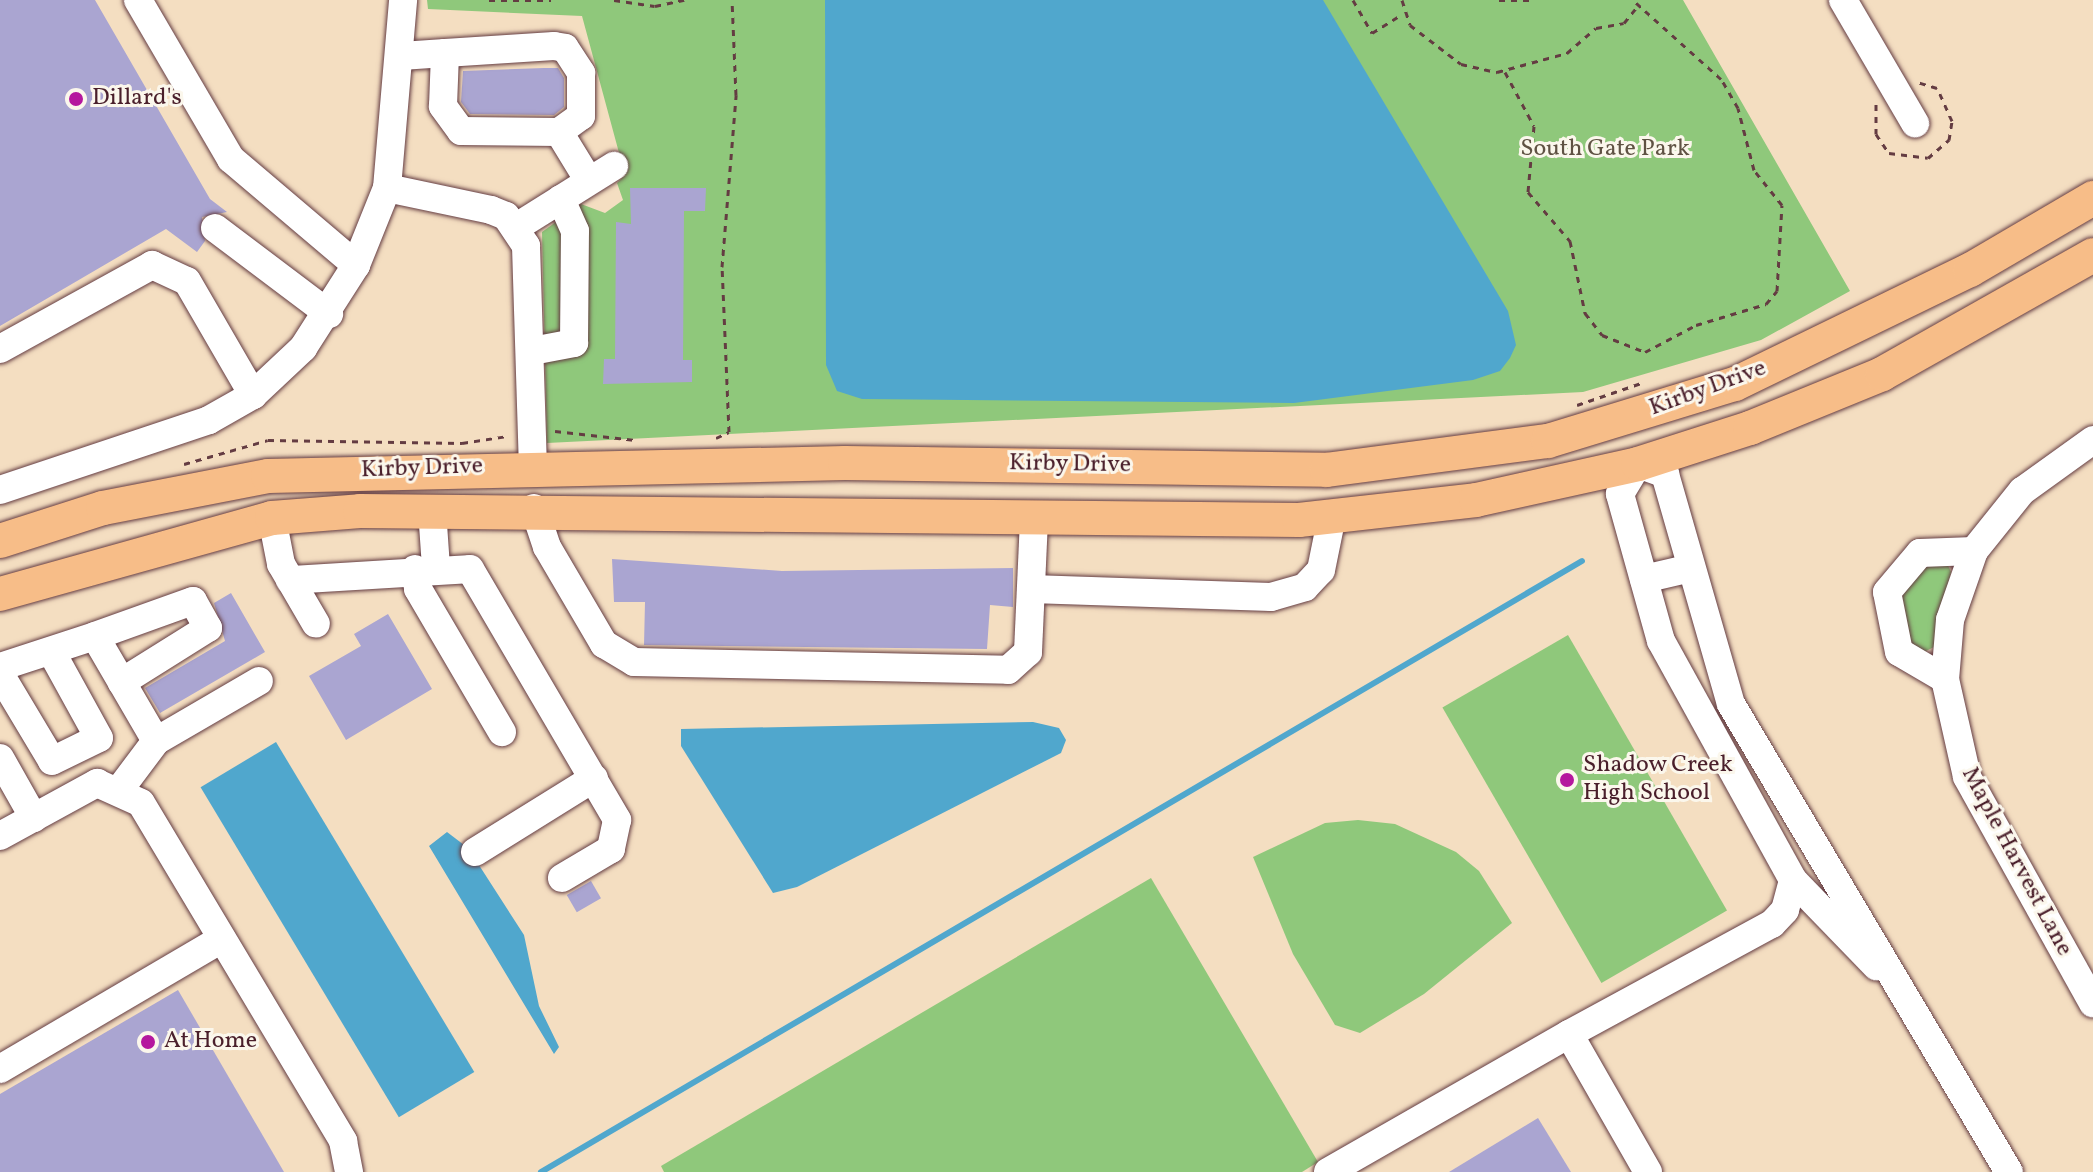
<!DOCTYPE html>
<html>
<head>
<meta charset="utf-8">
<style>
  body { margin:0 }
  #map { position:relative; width:2093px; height:1172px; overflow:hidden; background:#f4dec1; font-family:Vollkorn,serif }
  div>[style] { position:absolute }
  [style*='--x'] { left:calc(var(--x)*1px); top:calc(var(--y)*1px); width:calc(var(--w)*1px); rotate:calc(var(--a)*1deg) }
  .green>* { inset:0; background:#8fc87b; transform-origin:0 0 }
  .water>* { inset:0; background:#50a7cd; transform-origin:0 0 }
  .stream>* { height:6px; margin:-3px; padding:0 3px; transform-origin:3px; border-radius:3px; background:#50a7cd }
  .building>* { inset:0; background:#aaa5d1; transform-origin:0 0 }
  .path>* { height:3px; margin-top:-1.5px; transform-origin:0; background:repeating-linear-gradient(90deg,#643c42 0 6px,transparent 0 12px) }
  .roads { filter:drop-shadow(0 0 2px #643c42) drop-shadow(0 0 2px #643c42) }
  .minor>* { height:28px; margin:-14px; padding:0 14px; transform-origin:14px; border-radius:14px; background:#fff }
  .major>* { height:34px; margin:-17px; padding:0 17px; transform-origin:17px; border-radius:17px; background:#f7bd88 }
  .dots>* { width:22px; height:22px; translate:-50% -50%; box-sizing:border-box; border:4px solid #fbf7ec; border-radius:50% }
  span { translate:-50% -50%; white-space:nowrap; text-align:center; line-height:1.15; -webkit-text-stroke:6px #fbf7ec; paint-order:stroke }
  .poi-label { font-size:24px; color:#4a1f2b }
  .left { translate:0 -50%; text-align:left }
  .park-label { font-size:24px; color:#5f5243 }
  .street-label { font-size:24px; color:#4a1f2b }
</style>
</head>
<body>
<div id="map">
  <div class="green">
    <div style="clip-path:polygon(427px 0,1683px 0,1850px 291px,1761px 340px,1583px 392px,547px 443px,542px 232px,581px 204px,605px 213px,623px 200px,617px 183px,625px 175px,582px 16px,428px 9px)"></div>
    <div style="clip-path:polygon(1929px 563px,1947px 563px,1951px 572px,1934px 647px,1922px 653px,1912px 648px,1902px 594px)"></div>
    <div style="left:1568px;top:635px;width:318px;height:145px;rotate:60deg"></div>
    <div style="clip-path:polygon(1358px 820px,1395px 824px,1456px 852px,1479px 871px,1512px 923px,1424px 994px,1360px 1033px,1335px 1025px,1293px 954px,1253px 857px,1325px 823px)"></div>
    <div style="clip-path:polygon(1151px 878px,1318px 1162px,1302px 1172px,664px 1172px,661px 1166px)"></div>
  </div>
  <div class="water">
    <div style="clip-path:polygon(825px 0,1323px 0,1508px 311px,1516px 345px,1510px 358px,1500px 371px,1473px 380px,1294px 403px,862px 399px,837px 391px,826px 365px)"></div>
    <div style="clip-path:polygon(1033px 722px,1059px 728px,1066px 740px,1061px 753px,797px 887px,773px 893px,681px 746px,681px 729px)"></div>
    <div style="left:276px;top:742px;width:385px;height:88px;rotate:59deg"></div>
    <div style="clip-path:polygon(447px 832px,468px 848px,524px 935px,539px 1006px,559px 1047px,554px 1054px,429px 846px)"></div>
  </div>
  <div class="stream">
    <div style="--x:541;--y:1172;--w:1207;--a:-30.41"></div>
  </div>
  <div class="building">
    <div style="clip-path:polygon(0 0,95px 0,210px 199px,227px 212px,202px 217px,205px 241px,197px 252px,166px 229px,0 326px)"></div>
    <div style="clip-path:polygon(544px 68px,558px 68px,564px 78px,564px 107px,554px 115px,470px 114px,461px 102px,463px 71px)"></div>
    <div style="clip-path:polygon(630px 188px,706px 188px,705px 211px,684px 211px,683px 360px,692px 360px,692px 382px,603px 384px,604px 359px,615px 359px,616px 222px,631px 224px)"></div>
    <div style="clip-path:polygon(612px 559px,782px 571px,1013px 568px,1013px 607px,990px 605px,987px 649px,644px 645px,645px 602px,614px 602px)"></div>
    <div style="clip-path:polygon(231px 593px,265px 652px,160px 713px,145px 688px,225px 641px,214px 603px)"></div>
    <div style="clip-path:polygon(388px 614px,432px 689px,346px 740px,309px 676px,361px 646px,354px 634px)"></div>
    <div style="left:591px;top:881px;width:20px;height:28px;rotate:60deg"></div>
    <div style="clip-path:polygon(178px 990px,284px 1172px,0 1172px,0 1094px)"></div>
    <div style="clip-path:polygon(1538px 1118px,1571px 1172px,1449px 1172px)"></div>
  </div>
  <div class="path">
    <div style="--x:489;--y:0;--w:62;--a:0"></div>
    <div style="--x:614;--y:0;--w:41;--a:8.3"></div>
    <div style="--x:655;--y:6;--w:30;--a:-12"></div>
    <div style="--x:1353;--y:0;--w:38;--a:60"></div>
    <div style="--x:1372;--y:33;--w:34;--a:-32"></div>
    <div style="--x:1402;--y:0;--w:26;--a:72"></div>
    <div style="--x:1410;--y:25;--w:64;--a:37.4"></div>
    <div style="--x:1461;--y:64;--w:37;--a:13"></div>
    <div style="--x:1497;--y:72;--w:73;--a:-15.2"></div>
    <div style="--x:1567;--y:53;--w:38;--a:-41"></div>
    <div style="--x:1596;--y:28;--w:28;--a:-10"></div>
    <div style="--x:1624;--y:23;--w:21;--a:-51"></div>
    <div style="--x:1499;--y:0;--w:30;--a:0"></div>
    <div style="--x:1505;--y:72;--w:61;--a:61.8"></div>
    <div style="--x:1534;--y:126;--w:66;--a:95.2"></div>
    <div style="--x:1528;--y:192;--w:65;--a:49.4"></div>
    <div style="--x:1570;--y:241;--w:74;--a:78.2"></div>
    <div style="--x:1585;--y:313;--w:28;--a:52"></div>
    <div style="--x:1602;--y:335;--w:46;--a:21.6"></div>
    <div style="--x:1645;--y:352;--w:58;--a:-27.9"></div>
    <div style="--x:1696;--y:325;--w:73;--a:-16.7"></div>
    <div style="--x:1766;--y:304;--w:17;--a:-50"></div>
    <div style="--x:1777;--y:291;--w:86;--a:-86.7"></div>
    <div style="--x:1782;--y:205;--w:45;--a:-128.7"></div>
    <div style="--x:1754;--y:170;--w:64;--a:-104.5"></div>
    <div style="--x:1738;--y:108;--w:34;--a:-120"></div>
    <div style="--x:1721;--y:79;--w:118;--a:-138.1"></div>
    <div style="--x:1876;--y:104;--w:30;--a:90"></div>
    <div style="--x:1876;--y:134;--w:23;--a:56"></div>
    <div style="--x:1889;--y:153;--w:39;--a:7"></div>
    <div style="--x:1928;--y:158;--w:28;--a:-41"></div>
    <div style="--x:1949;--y:140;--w:19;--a:-81"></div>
    <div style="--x:1952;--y:121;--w:36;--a:-114"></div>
    <div style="--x:1937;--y:88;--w:21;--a:-163"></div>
    <div style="--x:1577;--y:405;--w:71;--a:-18.9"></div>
    <div style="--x:555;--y:431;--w:81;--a:6.4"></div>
    <div style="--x:716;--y:438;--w:14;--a:-25"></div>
    <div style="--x:729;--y:432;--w:165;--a:-92.4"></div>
    <div style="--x:722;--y:267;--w:173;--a:-85.3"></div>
    <div style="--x:736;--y:95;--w:95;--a:-92.4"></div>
    <div style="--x:184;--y:464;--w:87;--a:-15.9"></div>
    <div style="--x:268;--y:440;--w:194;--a:0.9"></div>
    <div style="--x:462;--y:443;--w:47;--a:-8.7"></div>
  </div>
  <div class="roads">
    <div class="minor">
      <div style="--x:138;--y:0;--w:184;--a:59.7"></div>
      <div style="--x:231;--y:159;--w:164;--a:40.3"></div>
      <div style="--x:1843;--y:0;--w:143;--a:59.7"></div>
      <div style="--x:401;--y:56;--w:44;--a:-3.9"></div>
      <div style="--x:445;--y:53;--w:109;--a:-3.7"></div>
      <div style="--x:554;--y:46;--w:11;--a:10"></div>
      <div style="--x:565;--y:48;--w:30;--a:57"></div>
      <div style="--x:581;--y:73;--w:43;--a:90"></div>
      <div style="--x:581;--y:116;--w:27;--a:144"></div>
      <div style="--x:559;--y:132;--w:98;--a:-179.4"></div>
      <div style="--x:461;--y:131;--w:31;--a:-126"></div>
      <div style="--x:443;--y:106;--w:53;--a:-87.8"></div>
      <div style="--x:559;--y:132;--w:57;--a:58.5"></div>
      <div style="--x:387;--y:188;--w:106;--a:11.9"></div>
      <div style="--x:491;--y:210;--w:16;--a:22"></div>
      <div style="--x:506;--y:216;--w:36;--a:56"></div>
      <div style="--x:526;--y:246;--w:219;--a:88.2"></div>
      <div style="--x:215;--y:228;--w:143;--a:37"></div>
      <div style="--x:515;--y:228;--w:117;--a:-32.1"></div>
      <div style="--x:0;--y:349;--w:174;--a:-28.9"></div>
      <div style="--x:152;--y:265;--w:38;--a:25"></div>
      <div style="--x:187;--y:281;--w:132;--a:59.9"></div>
      <div style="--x:532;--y:351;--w:43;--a:-10.8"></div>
      <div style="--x:574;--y:343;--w:112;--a:-89.5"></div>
      <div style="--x:575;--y:231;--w:35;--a:-114"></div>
      <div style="--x:2093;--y:440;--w:87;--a:144.3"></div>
      <div style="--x:2022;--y:491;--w:77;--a:128.7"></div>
      <div style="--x:1974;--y:551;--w:73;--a:109.2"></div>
      <div style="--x:1950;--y:620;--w:59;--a:94.8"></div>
      <div style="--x:1945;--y:679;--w:100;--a:77.3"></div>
      <div style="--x:1967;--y:777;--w:259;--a:60.9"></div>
      <div style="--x:0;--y:490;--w:220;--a:-18.5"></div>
      <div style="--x:209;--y:420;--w:51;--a:-29.6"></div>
      <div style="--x:253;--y:395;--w:69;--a:-43.2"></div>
      <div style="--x:303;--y:348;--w:98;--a:-57.4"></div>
      <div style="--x:356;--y:265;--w:83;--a:-68.1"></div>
      <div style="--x:387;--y:188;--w:189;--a:-85.1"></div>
      <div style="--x:534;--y:508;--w:41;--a:71.6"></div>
      <div style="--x:547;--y:547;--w:113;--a:59.6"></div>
      <div style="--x:604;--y:644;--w:35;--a:31"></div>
      <div style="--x:634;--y:662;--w:374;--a:1.2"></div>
      <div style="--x:1008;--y:670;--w:27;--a:-42"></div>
      <div style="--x:1028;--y:652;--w:133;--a:-87.4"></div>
      <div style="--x:432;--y:510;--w:57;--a:86"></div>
      <div style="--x:272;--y:518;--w:47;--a:78.9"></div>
      <div style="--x:281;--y:564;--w:69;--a:59.7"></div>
      <div style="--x:415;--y:569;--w:20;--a:81"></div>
      <div style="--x:418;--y:589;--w:166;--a:59.6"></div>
      <div style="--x:1644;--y:579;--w:48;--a:-13.2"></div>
      <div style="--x:290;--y:580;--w:180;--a:-3.5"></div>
      <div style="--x:470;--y:569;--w:291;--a:59.6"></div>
      <div style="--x:617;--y:820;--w:30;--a:102"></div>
      <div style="--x:611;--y:849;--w:57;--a:149.4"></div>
      <div style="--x:1031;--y:589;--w:240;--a:1.9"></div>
      <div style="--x:1271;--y:597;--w:35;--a:-16"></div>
      <div style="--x:1305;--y:587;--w:23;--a:-47"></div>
      <div style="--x:1321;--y:570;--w:55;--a:-78.5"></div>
      <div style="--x:0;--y:667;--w:100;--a:-18.1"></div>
      <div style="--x:0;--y:674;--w:101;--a:59.1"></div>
      <div style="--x:52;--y:761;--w:52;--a:-26.1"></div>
      <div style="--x:99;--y:738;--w:99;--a:-118.9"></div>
      <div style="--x:1945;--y:679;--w:53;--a:-149.6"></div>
      <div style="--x:1899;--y:652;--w:61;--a:-101.3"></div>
      <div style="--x:1887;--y:592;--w:51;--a:-49.8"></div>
      <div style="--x:1920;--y:553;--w:54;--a:-2.1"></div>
      <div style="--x:156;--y:741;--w:119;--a:-30.2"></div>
      <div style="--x:0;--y:758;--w:69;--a:60.5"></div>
      <div style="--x:120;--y:789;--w:60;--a:-53.1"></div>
      <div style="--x:156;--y:741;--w:121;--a:-120.2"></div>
      <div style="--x:95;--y:636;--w:104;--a:-19.7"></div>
      <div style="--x:193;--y:601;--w:31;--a:61"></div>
      <div style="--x:208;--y:628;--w:102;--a:147.9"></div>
      <div style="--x:0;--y:836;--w:111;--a:-28.7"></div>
      <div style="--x:97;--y:783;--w:48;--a:24.4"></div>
      <div style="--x:141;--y:803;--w:394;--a:59.1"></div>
      <div style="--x:343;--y:1141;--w:32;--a:79"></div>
      <div style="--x:475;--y:852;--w:140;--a:-31.9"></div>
      <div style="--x:1793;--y:880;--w:120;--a:46"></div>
      <div style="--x:0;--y:1069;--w:257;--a:-30.4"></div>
      <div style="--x:1328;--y:1172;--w:278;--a:-29.8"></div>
      <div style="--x:1648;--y:1172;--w:159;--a:-119.8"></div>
      <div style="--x:1569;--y:1034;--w:231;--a:-28.5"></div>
      <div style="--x:1772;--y:924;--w:19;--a:-47"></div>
      <div style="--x:1785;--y:910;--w:31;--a:-75"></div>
      <div style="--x:1793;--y:880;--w:273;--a:-118.9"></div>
      <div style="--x:1661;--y:641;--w:153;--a:-105.6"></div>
      <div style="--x:1620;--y:494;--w:35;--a:-59"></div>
      <div style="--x:1638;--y:464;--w:29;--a:20"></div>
      <div style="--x:1665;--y:474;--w:239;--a:74"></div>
      <div style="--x:1731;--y:704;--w:544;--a:59.29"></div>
    </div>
    <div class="major">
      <div style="--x:0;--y:541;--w:108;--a:-17.8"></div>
      <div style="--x:103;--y:508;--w:168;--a:-11"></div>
      <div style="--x:268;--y:476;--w:577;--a:-1.29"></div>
      <div style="--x:845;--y:463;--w:482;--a:0.8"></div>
      <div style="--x:1327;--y:470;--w:223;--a:-7.5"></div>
      <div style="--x:1548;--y:441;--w:195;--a:-17"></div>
      <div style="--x:1735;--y:384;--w:261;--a:-25.9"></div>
      <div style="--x:1970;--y:270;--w:143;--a:-30.3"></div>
      <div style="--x:0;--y:594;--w:282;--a:-15.6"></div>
      <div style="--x:272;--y:518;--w:88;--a:-4.5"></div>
      <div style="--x:360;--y:511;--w:939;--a:0.55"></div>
      <div style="--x:1299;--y:520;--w:178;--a:-6.4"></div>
      <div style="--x:1476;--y:500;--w:166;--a:-12.5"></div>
      <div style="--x:1638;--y:464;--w:118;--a:-17.8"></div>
      <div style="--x:1750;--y:428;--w:143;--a:-22.2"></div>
      <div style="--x:1882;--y:374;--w:242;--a:-29.4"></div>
    </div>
  </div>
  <div class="dots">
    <div style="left:76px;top:99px;background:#b5179e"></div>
    <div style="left:1567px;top:780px;background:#b5179e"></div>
    <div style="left:148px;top:1042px;background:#b5179e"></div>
  </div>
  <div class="poi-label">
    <span class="left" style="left:92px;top:99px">Dillard's</span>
    <span class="left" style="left:1583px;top:780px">Shadow Creek<br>High School</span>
    <span class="left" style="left:164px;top:1042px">At Home</span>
  </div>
  <div class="park-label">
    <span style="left:1605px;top:150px">South Gate Park</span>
  </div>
  <div class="street-label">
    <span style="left:1708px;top:389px;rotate:-20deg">Kirby Drive</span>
    <span style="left:1070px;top:465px;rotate:1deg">Kirby Drive</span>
    <span style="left:422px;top:469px;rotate:-2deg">Kirby Drive</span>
    <span style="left:2016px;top:862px;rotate:62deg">Maple Harvest Lane</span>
  </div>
</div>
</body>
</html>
